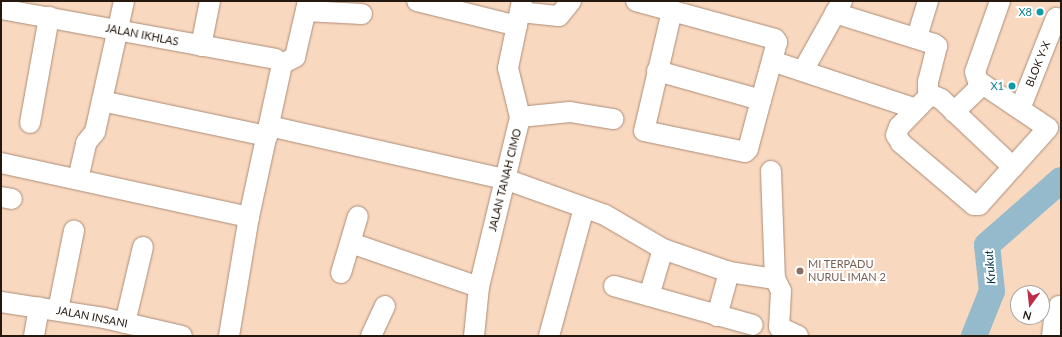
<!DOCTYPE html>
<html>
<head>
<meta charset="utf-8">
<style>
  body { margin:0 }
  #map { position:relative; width:1062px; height:337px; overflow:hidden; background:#f9d8c0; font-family:Lato,sans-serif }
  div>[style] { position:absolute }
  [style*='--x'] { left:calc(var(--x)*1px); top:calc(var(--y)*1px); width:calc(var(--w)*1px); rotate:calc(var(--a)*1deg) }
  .river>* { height:26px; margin:-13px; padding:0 13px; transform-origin:13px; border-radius:13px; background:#95bacc }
  .roads { filter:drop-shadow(0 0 1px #ab8d76) drop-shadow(0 0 1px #ab8d76) }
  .minor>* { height:20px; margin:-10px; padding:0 10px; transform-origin:10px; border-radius:10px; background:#fff }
  .dots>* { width:11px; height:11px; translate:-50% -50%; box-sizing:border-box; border:2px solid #fff; border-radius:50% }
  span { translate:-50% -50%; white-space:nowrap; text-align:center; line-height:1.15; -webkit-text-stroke:4px #fff; paint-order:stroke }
  .culture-label { font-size:11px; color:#0d838f }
  .right { translate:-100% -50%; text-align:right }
  .street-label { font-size:11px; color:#24180f }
  .education-label { font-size:11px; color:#785e54 }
  .left { translate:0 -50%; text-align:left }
  .water-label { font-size:12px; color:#00364a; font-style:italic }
  .frame { position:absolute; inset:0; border:2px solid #24180f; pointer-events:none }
  .north { position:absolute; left:1010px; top:285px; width:40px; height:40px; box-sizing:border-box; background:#fff; border:1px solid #a7a39f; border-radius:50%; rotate:195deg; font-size:11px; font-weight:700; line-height:16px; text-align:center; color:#24180f }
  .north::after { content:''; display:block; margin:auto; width:14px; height:18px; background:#be2d48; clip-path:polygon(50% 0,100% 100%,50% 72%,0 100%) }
</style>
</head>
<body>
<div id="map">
  <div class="river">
    <div style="--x:974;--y:336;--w:48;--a:-68.2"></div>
    <div style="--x:992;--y:291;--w:46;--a:-96.2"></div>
    <div style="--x:987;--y:245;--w:98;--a:-41.3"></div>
  </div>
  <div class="roads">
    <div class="minor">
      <div style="--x:417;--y:1;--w:103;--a:14"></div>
      <div style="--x:636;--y:1;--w:144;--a:15.3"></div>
      <div style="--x:775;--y:39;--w:4;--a:56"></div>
      <div style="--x:777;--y:42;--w:60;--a:105.4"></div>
      <div style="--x:761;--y:100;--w:108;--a:-164.4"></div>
      <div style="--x:1000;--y:1;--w:75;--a:109.4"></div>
      <div style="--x:975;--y:72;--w:9;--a:72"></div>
      <div style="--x:978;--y:81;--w:84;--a:33.9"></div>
      <div style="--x:1048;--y:128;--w:52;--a:131.9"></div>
      <div style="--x:1013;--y:167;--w:51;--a:131.8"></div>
      <div style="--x:979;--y:205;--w:5;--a:180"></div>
      <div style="--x:974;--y:205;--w:96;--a:-139.7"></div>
      <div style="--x:901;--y:143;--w:9;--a:-122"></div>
      <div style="--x:896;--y:135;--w:9;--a:-69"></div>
      <div style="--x:899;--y:127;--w:42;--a:-46"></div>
      <div style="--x:928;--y:97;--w:4;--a:-27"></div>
      <div style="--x:932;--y:95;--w:10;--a:24"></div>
      <div style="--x:941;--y:99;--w:99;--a:43.4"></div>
      <div style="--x:1;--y:9;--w:279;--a:10.3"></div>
      <div style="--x:275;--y:59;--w:9;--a:36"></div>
      <div style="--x:306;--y:11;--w:56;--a:3.1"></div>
      <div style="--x:672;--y:11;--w:123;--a:103.1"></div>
      <div style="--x:644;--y:131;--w:103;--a:11.7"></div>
      <div style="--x:745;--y:152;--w:4;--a:-45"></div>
      <div style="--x:748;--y:149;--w:51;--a:-75.1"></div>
      <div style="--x:520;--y:12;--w:39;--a:6"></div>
      <div style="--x:559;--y:16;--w:19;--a:-51"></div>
      <div style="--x:835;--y:13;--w:104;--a:17.4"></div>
      <div style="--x:934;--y:44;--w:4;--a:34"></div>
      <div style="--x:937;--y:46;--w:36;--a:104"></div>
      <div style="--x:928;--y:81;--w:16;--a:90"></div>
      <div style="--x:917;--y:37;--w:38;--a:-73"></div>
      <div style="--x:201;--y:46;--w:46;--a:-78.7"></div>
      <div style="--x:772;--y:61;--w:152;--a:18.4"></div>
      <div style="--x:282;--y:64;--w:15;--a:-28"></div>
      <div style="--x:295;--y:57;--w:57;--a:-76.9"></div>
      <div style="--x:804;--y:69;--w:78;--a:-60.8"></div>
      <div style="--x:102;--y:101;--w:169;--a:12"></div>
      <div style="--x:1020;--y:109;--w:98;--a:-68.4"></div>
      <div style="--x:954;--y:112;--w:40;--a:-44"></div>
      <div style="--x:520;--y:117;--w:50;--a:-5.7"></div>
      <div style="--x:570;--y:112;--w:44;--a:9.2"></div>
      <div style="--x:30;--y:123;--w:108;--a:-79.8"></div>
      <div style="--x:269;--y:126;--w:242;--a:12.7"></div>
      <div style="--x:505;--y:179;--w:106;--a:19.8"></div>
      <div style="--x:605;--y:215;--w:67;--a:30.4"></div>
      <div style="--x:663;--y:249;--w:70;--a:19.2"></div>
      <div style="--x:729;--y:272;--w:47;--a:8.7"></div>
      <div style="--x:775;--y:279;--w:13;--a:63"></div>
      <div style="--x:781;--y:291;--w:36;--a:93"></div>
      <div style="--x:779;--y:327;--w:21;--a:25"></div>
      <div style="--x:1;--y:163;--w:254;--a:12.3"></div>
      <div style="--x:771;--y:171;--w:108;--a:87.9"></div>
      <div style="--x:78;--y:179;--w:37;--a:-77"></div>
      <div style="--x:86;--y:143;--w:14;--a:-51"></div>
      <div style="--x:95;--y:132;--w:134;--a:-77.5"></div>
      <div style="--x:1;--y:197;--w:11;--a:10"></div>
      <div style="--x:351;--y:243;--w:135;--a:19"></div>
      <div style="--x:341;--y:273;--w:59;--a:-73.4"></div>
      <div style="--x:614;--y:286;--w:144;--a:15.7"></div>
      <div style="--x:649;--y:296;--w:49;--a:-73.4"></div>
      <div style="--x:1;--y:302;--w:104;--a:8.8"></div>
      <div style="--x:104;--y:318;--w:80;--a:13"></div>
      <div style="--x:58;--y:310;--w:81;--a:-78.6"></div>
      <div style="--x:717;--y:316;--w:46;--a:-74.7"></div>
      <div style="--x:125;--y:323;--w:78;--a:-76.7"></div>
      <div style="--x:34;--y:336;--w:29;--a:-80"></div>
      <div style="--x:229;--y:336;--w:121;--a:-80.5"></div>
      <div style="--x:249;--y:217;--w:157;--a:-77.8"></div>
      <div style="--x:371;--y:336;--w:33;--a:-65"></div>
      <div style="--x:474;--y:336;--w:49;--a:-84.2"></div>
      <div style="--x:479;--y:287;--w:175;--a:-76.4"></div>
      <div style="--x:520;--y:117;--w:50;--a:-103.8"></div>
      <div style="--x:508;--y:68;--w:68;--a:-78.2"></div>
      <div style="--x:549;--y:336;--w:133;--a:-74.7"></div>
      <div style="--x:1052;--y:336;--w:17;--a:-83"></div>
      <div style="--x:1054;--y:319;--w:14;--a:-69"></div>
    </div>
  </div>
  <div class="dots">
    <div style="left:1040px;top:12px;background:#0f9aa8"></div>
    <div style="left:1012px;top:86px;background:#0f9aa8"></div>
    <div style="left:800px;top:271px;background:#8d6e63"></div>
  </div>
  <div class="culture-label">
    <span class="right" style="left:1032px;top:12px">X8</span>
    <span class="right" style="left:1004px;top:86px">X1</span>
  </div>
  <div class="street-label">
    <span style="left:142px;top:35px;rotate:11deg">JALAN IKHLAS</span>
    <span style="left:1038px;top:64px;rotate:-68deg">BLOK Y-X</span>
    <span style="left:505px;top:180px;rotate:-76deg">JALAN TANAH CIMO</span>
    <span style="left:92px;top:317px;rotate:11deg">JALAN INSANI</span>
  </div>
  <div class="education-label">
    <span class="left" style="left:808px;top:271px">MI TERPADU<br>NURUL IMAN 2</span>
  </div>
  <div class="water-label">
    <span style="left:990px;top:267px;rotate:-95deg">Krukut</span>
  </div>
  <div class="frame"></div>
  <div class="north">N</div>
</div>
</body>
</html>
